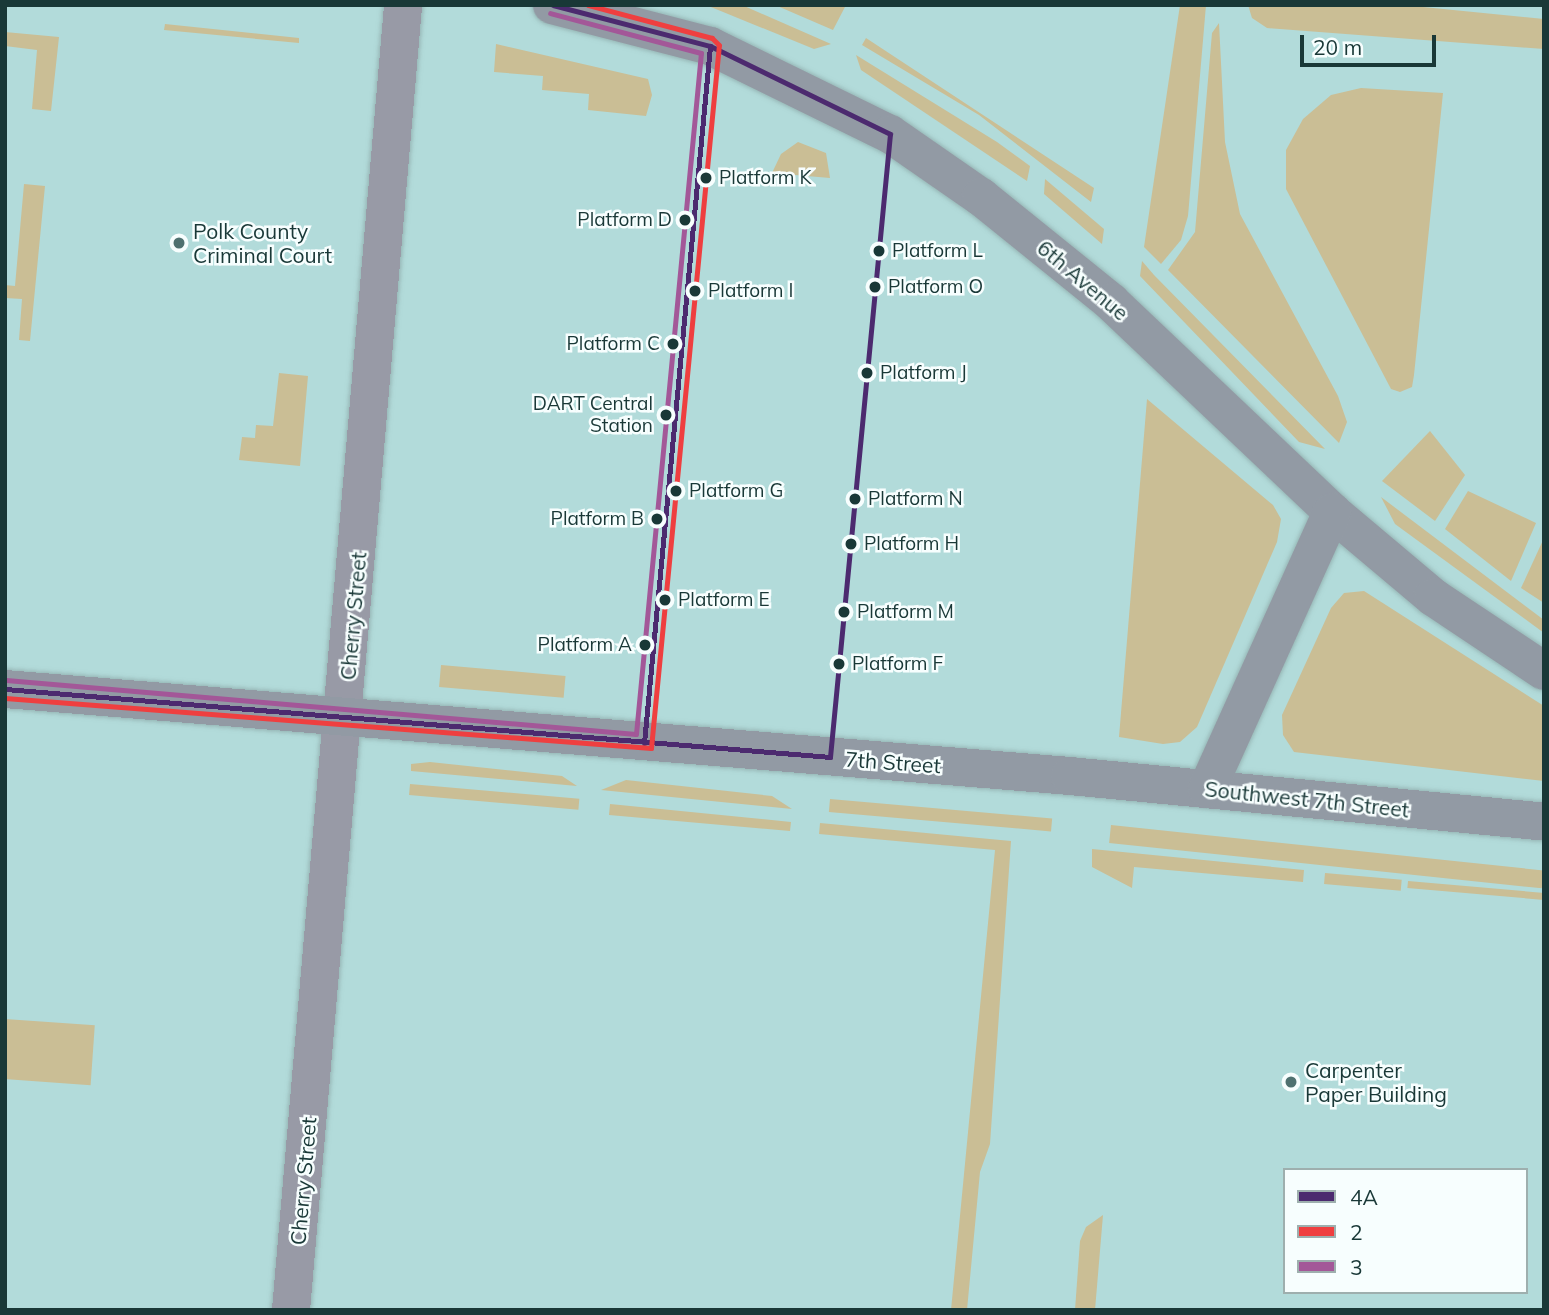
<!DOCTYPE html>
<html>
<head>
<meta charset="utf-8">
<style>
  body { margin:0 }
  #map { position:relative; width:1549px; height:1315px; overflow:hidden; background:#b2dbda; font-family:Mulish,sans-serif }
  div>[style] { position:absolute }
  [style*='--x'] { left:calc(var(--x)*1px); top:calc(var(--y)*1px); width:calc(var(--w)*1px); rotate:calc(var(--a)*1deg) }
  .green>* { inset:0; background:#cabe95; transform-origin:0 0 }
  .roads { filter:drop-shadow(0 0 2px #97b7b6) drop-shadow(0 0 2px #97b7b6) }
  .street>* { height:38px; margin:-19px; padding:0 19px; transform-origin:19px; border-radius:19px; background:#989aa6 }
  .secondary>* { height:38px; margin:-19px; padding:0 19px; transform-origin:19px; border-radius:19px; background:#929aa4 }
  .bus-1>* { height:5px; margin:-2.5px; padding:0 2.5px; transform-origin:2.5px; border-radius:2.5px; background:#4c2a6f }
  .bus-2>* { height:5px; margin:-2.5px; padding:0 2.5px; transform-origin:2.5px; border-radius:2.5px; background:#ef3f40 }
  .bus-3>* { height:5px; margin:-2.5px; padding:0 2.5px; transform-origin:2.5px; border-radius:2.5px; background:#a35798 }
  .dots>* { width:19px; height:19px; translate:-50% -50%; box-sizing:border-box; border:4px solid #f7fefe; border-radius:50% }
  span { translate:-50% -50%; white-space:nowrap; text-align:center; line-height:1.15; -webkit-text-stroke:5px #f7fefe; paint-order:stroke }
  .bus-label { font-size:19px; color:#193837 }
  .left { translate:0 -50%; text-align:left }
  .right { translate:-100% -50%; text-align:right }
  .poi-label { font-size:21px; color:#193837 }
  .street-label { font-size:21px; color:#193837 }
  .frame { position:absolute; inset:0; border:7px solid #193837; pointer-events:none }
  .legend { position:absolute; left:1283px; top:1168px; width:245px; height:126px; box-sizing:border-box; background:#f7fefe; border:2px solid #9eafae; margin:0; padding:9px 12px; list-style:none; font-size:21px; color:#193837 }
  .legend li { display:flex; align-items:center; gap:14px; height:35px }
  .legend b { width:35px; border:2px solid #9eafae }
  .scale { position:absolute; left:1300px; top:35px; width:136px; height:32px; box-sizing:border-box; border:4px solid #193837; border-top:0; padding-left:9px; font-size:21px; line-height:24px; white-space:nowrap; color:#193837; -webkit-text-stroke:5px #f7fefe; paint-order:stroke }
</style>
</head>
<body>
<div id="map">
  <div class="green">
    <div style="clip-path:polygon(706px 5px,742px 5px,831px 44px,814px 49px)"></div>
    <div style="clip-path:polygon(775px 5px,846px 5px,833px 30px)"></div>
    <div style="clip-path:polygon(1180px 5px,1206px 5px,1188px 216px,1181px 240px,1161px 264px,1144px 247px)"></div>
    <div style="clip-path:polygon(1248px 5px,1403px 5px,1544px 19px,1544px 49px,1267px 28px,1252px 18px)"></div>
    <div style="clip-path:polygon(1219px 23px,1225px 142px,1240px 214px,1338px 396px,1347px 422px,1339px 443px,1168px 270px,1195px 232px,1212px 33px)"></div>
    <div style="clip-path:polygon(165px 24px,299px 38px,299px 43px,164px 30px)"></div>
    <div style="clip-path:polygon(5px 32px,59px 37px,51px 111px,32px 109px,37px 50px,5px 46px)"></div>
    <div style="clip-path:polygon(866px 38px,1094px 188px,1091px 202px,979px 115px,862px 45px)"></div>
    <div style="clip-path:polygon(496px 44px,648px 79px,652px 95px,646px 116px,588px 110px,589px 94px,542px 90px,543px 76px,494px 72px)"></div>
    <div style="clip-path:polygon(856px 55px,997px 142px,1030px 166px,1027px 181px,861px 70px)"></div>
    <div style="clip-path:polygon(1361px 88px,1443px 93px,1414px 375px,1412px 387px,1400px 392px,1391px 389px,1286px 189px,1286px 150px,1303px 119px,1331px 95px)"></div>
    <div style="clip-path:polygon(798px 142px,826px 153px,830px 178px,772px 173px,781px 154px)"></div>
    <div style="clip-path:polygon(1045px 179px,1104px 229px,1102px 244px,1044px 194px)"></div>
    <div style="clip-path:polygon(24px 184px,45px 186px,30px 341px,19px 340px,22px 299px,5px 298px,5px 285px,15px 286px)"></div>
    <div style="clip-path:polygon(1142px 261px,1154px 275px,1325px 449px,1299px 442px,1140px 276px)"></div>
    <div style="clip-path:polygon(279px 373px,308px 376px,300px 466px,239px 460px,242px 437px,255px 438px,256px 425px,273px 426px)"></div>
    <div style="clip-path:polygon(1147px 399px,1273px 505px,1281px 519px,1277px 542px,1197px 727px,1180px 742px,1163px 744px,1119px 737px)"></div>
    <div style="clip-path:polygon(1430px 431px,1465px 475px,1435px 521px,1382px 481px)"></div>
    <div style="clip-path:polygon(1468px 491px,1536px 523px,1511px 581px,1445px 529px)"></div>
    <div style="clip-path:polygon(1381px 497px,1544px 620px,1544px 633px,1395px 524px)"></div>
    <div style="clip-path:polygon(1544px 538px,1544px 603px,1521px 588px)"></div>
    <div style="clip-path:polygon(1364px 591px,1544px 706px,1544px 781px,1294px 752px,1283px 735px,1282px 715px,1331px 608px,1344px 593px)"></div>
    <div style="left:441px;top:665px;width:125px;height:22px;rotate:5deg"></div>
    <div style="clip-path:polygon(430px 762px,562px 776px,577px 786px,411px 771px,411px 764px)"></div>
    <div style="clip-path:polygon(626px 780px,772px 796px,792px 809px,601px 790px)"></div>
    <div style="left:410px;top:784px;width:170px;height:11px;rotate:5deg"></div>
    <div style="left:830px;top:799px;width:223px;height:13px;rotate:5deg"></div>
    <div style="clip-path:polygon(610px 804px,791px 822px,790px 831px,609px 815px)"></div>
    <div style="clip-path:polygon(820px 823px,1011px 841px,990px 1144px,980px 1172px,967px 1310px,951px 1310px,995px 850px,819px 834px)"></div>
    <div style="left:1111px;top:825px;width:435px;height:18px;rotate:6deg"></div>
    <div style="clip-path:polygon(1092px 849px,1304px 870px,1303px 882px,1134px 867px,1132px 888px,1092px 867px)"></div>
    <div style="left:1325px;top:873px;width:77px;height:11px;rotate:5deg"></div>
    <div style="left:1408px;top:881px;width:137px;height:7px;rotate:5deg"></div>
    <div style="left:5px;top:1019px;width:90px;height:60px;rotate:4deg"></div>
    <div style="clip-path:polygon(1103px 1215px,1095px 1310px,1075px 1310px,1080px 1241px,1086px 1227px)"></div>
  </div>
  <div class="roads">
    <div class="street">
      <div style="--x:291;--y:1310;--w:1310;--a:-85.09"></div>
    </div>
    <div class="secondary">
      <div style="--x:552;--y:5;--w:163;--a:14.5"></div>
      <div style="--x:710;--y:46;--w:200;--a:26.1"></div>
      <div style="--x:890;--y:134;--w:111;--a:34.7"></div>
      <div style="--x:981;--y:197;--w:167;--a:38.9"></div>
      <div style="--x:1111;--y:302;--w:305;--a:43.5"></div>
      <div style="--x:1332;--y:512;--w:132;--a:40.1"></div>
      <div style="--x:1433;--y:597;--w:133;--a:33.7"></div>
      <div style="--x:5;--y:689;--w:1069;--a:4.67"></div>
      <div style="--x:1070;--y:776;--w:476;--a:5.5"></div>
      <div style="--x:1207;--y:789;--w:304;--a:-65.7"></div>
    </div>
  </div>
  <div class="bus-1">
    <div style="--x:5;--y:689;--w:828;--a:4.71"></div>
    <div style="--x:830;--y:757;--w:626;--a:-84.5"></div>
    <div style="--x:890;--y:134;--w:200;--a:-153.9"></div>
    <div style="--x:710;--y:46;--w:162;--a:-165.4"></div>
    <div style="--x:644;--y:743;--w:700;--a:-84.59"></div>
  </div>
  <div class="bus-2">
    <div style="--x:5;--y:698;--w:648;--a:4.43"></div>
    <div style="--x:651;--y:748;--w:706;--a:-84.48"></div>
    <div style="--x:719;--y:45;--w:10;--a:-135"></div>
    <div style="--x:712;--y:38;--w:128;--a:-165.1"></div>
  </div>
  <div class="bus-3">
    <div style="--x:6;--y:680;--w:632;--a:4.9"></div>
    <div style="--x:636;--y:734;--w:684;--a:-84.55"></div>
    <div style="--x:701;--y:53;--w:156;--a:-165.2"></div>
  </div>
  <div class="dots">
    <div style="left:706px;top:178px;background:#193837"></div>
    <div style="left:685px;top:220px;background:#193837"></div>
    <div style="left:179px;top:243px;background:#4f7170"></div>
    <div style="left:879px;top:251px;background:#193837"></div>
    <div style="left:875px;top:287px;background:#193837"></div>
    <div style="left:695px;top:291px;background:#193837"></div>
    <div style="left:673px;top:344px;background:#193837"></div>
    <div style="left:867px;top:373px;background:#193837"></div>
    <div style="left:666px;top:415px;background:#193837"></div>
    <div style="left:676px;top:491px;background:#193837"></div>
    <div style="left:855px;top:499px;background:#193837"></div>
    <div style="left:657px;top:519px;background:#193837"></div>
    <div style="left:851px;top:544px;background:#193837"></div>
    <div style="left:665px;top:600px;background:#193837"></div>
    <div style="left:844px;top:612px;background:#193837"></div>
    <div style="left:645px;top:645px;background:#193837"></div>
    <div style="left:839px;top:664px;background:#193837"></div>
    <div style="left:1291px;top:1082px;background:#4f7170"></div>
  </div>
  <div class="bus-label">
    <span class="left" style="left:719px;top:178px">Platform K</span>
    <span class="right" style="left:672px;top:220px">Platform D</span>
    <span class="left" style="left:892px;top:251px">Platform L</span>
    <span class="left" style="left:888px;top:287px">Platform O</span>
    <span class="left" style="left:708px;top:291px">Platform I</span>
    <span class="right" style="left:660px;top:344px">Platform C</span>
    <span class="left" style="left:880px;top:373px">Platform J</span>
    <span class="right" style="left:653px;top:415px">DART Central<br>Station</span>
    <span class="left" style="left:689px;top:491px">Platform G</span>
    <span class="left" style="left:868px;top:499px">Platform N</span>
    <span class="right" style="left:644px;top:519px">Platform B</span>
    <span class="left" style="left:864px;top:544px">Platform H</span>
    <span class="left" style="left:678px;top:600px">Platform E</span>
    <span class="left" style="left:857px;top:612px">Platform M</span>
    <span class="right" style="left:632px;top:645px">Platform A</span>
    <span class="left" style="left:852px;top:664px">Platform F</span>
  </div>
  <div class="poi-label">
    <span class="left" style="left:193px;top:243px">Polk County<br>Criminal Court</span>
    <span class="left" style="left:1305px;top:1082px">Carpenter<br>Paper Building</span>
  </div>
  <div class="street-label">
    <span style="left:1083px;top:280px;rotate:40deg">6th Avenue</span>
    <span style="left:353px;top:616px;rotate:-85deg">Cherry Street</span>
    <span style="left:893px;top:762px;rotate:4deg">7th Street</span>
    <span style="left:1307px;top:799px;rotate:6deg">Southwest 7th Street</span>
    <span style="left:303px;top:1181px;rotate:-85deg">Cherry Street</span>
  </div>
  <div class="frame"></div>
  <ul class="legend">
  <li><b style="height:9px;background:#4c2a6f"></b>4A</li>
  <li><b style="height:9px;background:#ef3f40"></b>2</li>
  <li><b style="height:9px;background:#a35798"></b>3</li>
  </ul>
  <div class="scale">20 m</div>
</div>
</body>
</html>
